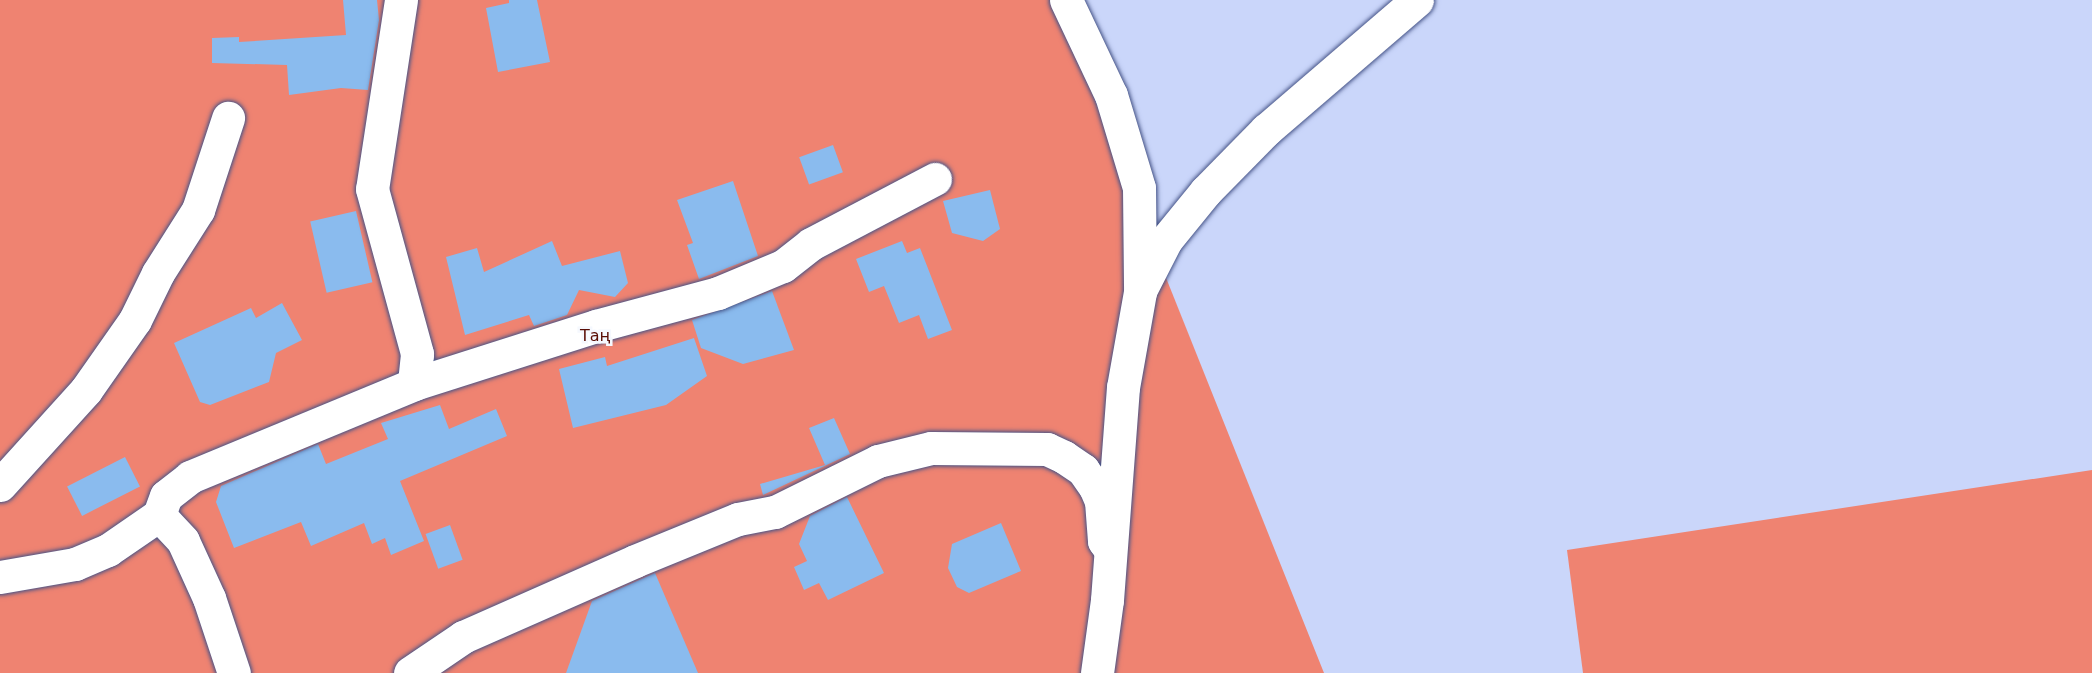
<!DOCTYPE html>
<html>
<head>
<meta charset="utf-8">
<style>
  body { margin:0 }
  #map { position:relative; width:2092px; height:673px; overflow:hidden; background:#cad6fa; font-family:"DejaVu Sans",sans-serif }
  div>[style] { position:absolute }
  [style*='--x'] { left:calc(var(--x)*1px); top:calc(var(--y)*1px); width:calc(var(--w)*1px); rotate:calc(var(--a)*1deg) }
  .green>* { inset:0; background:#ef8371 }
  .building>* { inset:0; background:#8abbee; transform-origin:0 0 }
  .roads { filter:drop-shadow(0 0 2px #455387) drop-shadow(0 0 2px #455387) }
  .minor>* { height:33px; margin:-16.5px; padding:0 16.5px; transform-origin:16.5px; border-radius:16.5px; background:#fff }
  span { translate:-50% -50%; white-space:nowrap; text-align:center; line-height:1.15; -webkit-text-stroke:5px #f5f8fe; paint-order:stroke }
  .park-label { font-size:16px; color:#590d05 }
</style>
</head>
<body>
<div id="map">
  <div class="green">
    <div style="clip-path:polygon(0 0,1055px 0,1324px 673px,0 673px)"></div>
    <div style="clip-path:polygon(2092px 470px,2092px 673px,1583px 673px,1567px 550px)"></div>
  </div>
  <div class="building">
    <div style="clip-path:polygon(343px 0,377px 0,379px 20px,368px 90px,341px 88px,289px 95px,287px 65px,212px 63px,212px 38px,239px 37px,239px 42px,346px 35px)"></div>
    <div style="clip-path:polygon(509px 0,537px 0,550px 62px,498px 72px,486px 8px,509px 3px)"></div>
    <div style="left:833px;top:145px;width:29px;height:36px;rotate:70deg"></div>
    <div style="clip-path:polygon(733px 181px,758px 256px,699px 279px,687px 245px,693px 243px,677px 200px)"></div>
    <div style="clip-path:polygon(990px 190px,1000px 229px,983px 241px,952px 233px,943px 201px)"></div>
    <div style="left:356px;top:211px;width:73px;height:47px;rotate:77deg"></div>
    <div style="clip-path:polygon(552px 241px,562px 266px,620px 251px,628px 283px,615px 297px,579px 290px,567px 315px,534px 326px,529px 315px,465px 335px,446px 257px,477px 248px,484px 272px)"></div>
    <div style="clip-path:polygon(902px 241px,907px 253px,920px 248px,952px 330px,928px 339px,919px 315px,899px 323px,884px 286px,869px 292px,856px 259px)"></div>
    <div style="clip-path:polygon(772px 291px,794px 350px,743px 364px,701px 348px,692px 320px)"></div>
    <div style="clip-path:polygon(282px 303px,302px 340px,276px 353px,269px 382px,210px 405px,200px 402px,174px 343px,251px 308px,256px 318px)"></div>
    <div style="clip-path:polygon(694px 338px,707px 376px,666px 405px,573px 428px,559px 369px,605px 357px,607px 366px)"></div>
    <div style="clip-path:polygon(440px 405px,449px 429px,496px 409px,507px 436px,400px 481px,424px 541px,391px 555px,385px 538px,372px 544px,364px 523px,311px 546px,301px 522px,234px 548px,216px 502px,221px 486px,318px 444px,326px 464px,388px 439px,381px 423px)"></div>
    <div style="clip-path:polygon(834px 418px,850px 454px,763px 495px,760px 484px,825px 465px,809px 428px)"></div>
    <div style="left:125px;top:457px;width:33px;height:65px;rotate:63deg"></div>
    <div style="clip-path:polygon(847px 497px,884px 573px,828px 600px,819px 583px,804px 590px,794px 567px,807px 561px,799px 544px,810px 516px)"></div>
    <div style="clip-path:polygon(1001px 523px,1021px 571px,969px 593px,957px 587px,948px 568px,952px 544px)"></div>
    <div style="left:450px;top:525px;width:37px;height:26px;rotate:70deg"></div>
    <div style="clip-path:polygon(655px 573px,698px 673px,566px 673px,592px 601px)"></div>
  </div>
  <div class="roads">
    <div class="minor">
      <div style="--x:401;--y:0;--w:191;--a:98.7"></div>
      <div style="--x:372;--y:189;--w:171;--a:74.7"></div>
      <div style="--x:417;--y:354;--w:30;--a:96"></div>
      <div style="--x:1066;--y:0;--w:105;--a:64.7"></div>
      <div style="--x:1111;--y:95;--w:97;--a:73.2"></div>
      <div style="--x:1139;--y:188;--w:104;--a:89.4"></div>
      <div style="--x:1140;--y:292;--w:97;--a:100.1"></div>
      <div style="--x:1123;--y:387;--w:214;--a:94.3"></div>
      <div style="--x:1107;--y:600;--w:74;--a:97.8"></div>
      <div style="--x:1142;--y:287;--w:53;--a:-62.9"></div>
      <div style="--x:1166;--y:240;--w:63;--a:-50.8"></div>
      <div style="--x:1206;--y:191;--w:86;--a:-45.5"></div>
      <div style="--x:1266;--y:130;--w:199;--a:-40.7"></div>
      <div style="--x:0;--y:485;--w:128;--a:-47.8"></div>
      <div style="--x:86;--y:390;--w:85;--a:-55"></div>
      <div style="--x:135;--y:320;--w:52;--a:-63.9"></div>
      <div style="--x:158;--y:273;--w:75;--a:-57.6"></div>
      <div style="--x:198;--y:210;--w:97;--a:-71.9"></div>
      <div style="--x:159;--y:515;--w:35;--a:47"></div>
      <div style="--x:183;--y:541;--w:63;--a:65.5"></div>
      <div style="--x:209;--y:598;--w:79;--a:71.6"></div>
      <div style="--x:0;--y:577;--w:76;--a:-9.8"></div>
      <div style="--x:75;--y:564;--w:36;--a:-23"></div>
      <div style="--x:108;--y:550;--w:62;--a:-34.5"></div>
      <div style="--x:159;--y:515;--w:20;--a:-70"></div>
      <div style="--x:166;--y:496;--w:31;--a:-38"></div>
      <div style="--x:190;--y:477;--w:243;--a:-22.5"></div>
      <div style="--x:414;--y:384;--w:191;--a:-17.7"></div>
      <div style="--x:596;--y:326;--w:126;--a:-15.1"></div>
      <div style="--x:718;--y:293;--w:70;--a:-22.6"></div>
      <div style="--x:783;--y:266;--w:36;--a:-38"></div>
      <div style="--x:811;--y:244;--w:140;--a:-27.7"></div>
      <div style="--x:410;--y:673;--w:64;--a:-34.2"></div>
      <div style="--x:463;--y:637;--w:188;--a:-23.8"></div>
      <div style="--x:635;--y:561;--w:111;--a:-22.2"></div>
      <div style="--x:738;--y:519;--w:38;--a:-11"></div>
      <div style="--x:775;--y:512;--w:115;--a:-26.3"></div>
      <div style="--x:878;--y:461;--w:55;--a:-13.8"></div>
      <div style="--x:931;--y:448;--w:116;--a:0.5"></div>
      <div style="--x:1047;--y:449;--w:19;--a:25"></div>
      <div style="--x:1064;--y:457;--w:23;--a:34"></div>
      <div style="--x:1083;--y:470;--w:21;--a:55"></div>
      <div style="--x:1095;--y:487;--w:15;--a:67"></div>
      <div style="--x:1101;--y:501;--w:40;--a:85.7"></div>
      <div style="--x:1104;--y:541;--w:9;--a:54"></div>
    </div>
  </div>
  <div class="park-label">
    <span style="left:595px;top:336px">Таң</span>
  </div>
</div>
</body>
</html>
